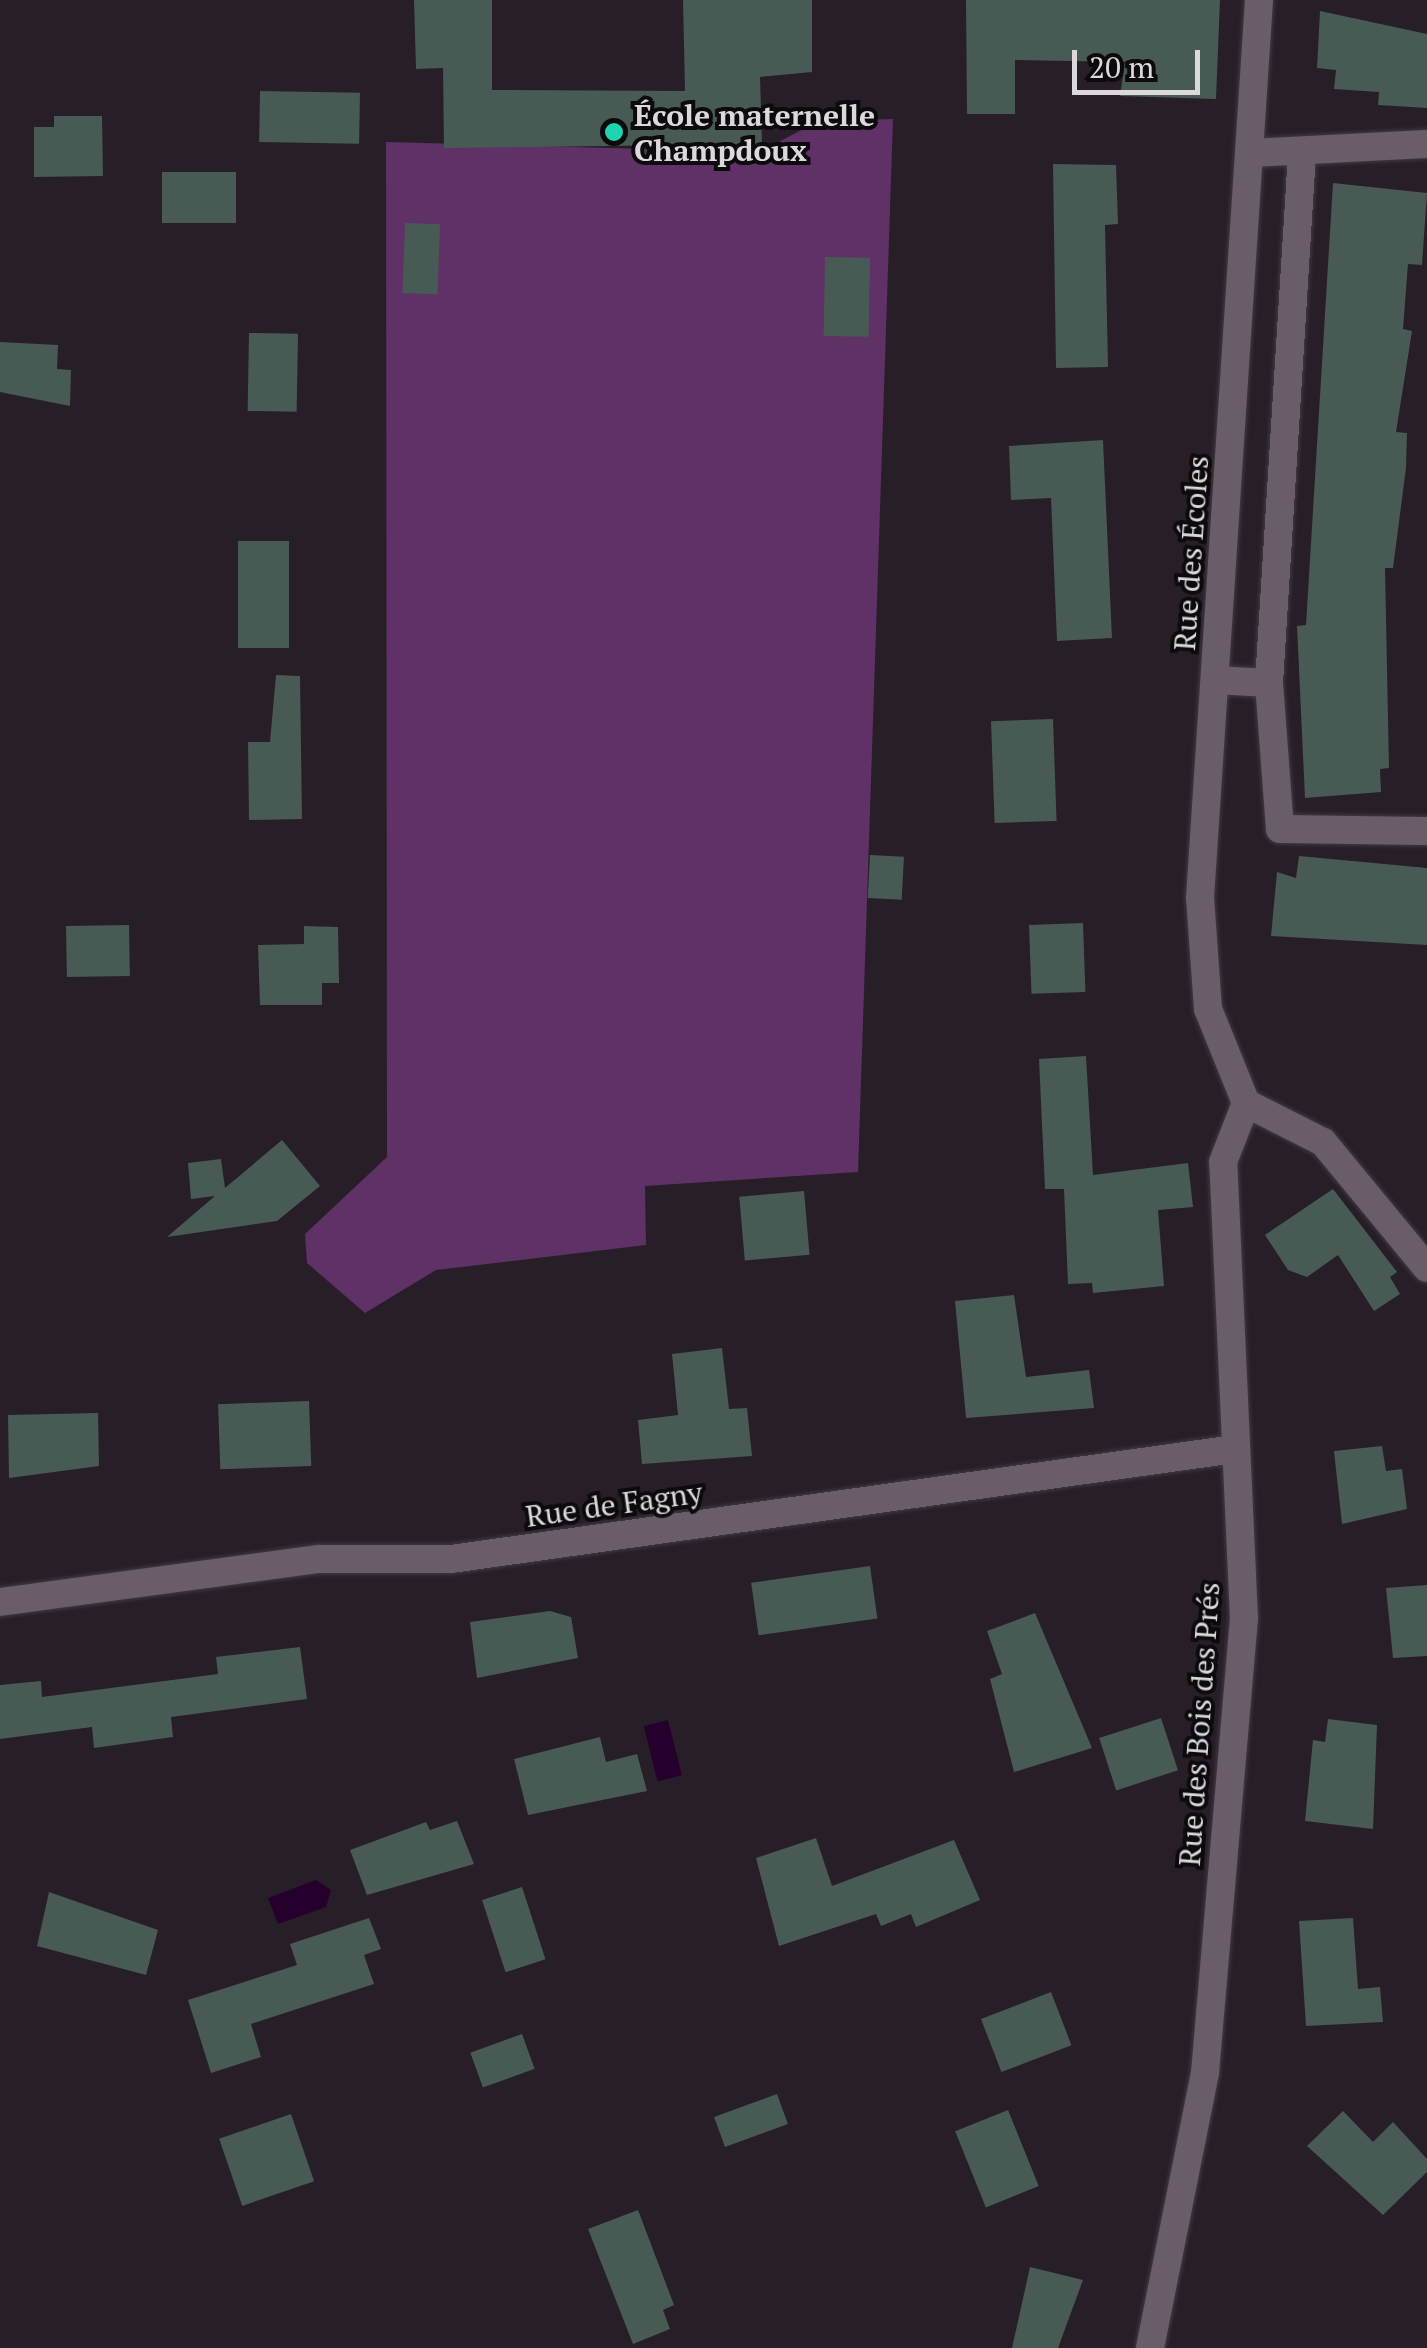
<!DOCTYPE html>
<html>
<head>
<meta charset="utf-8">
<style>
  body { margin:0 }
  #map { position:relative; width:1427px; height:2348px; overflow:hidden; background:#271e28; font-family:"PT Serif",serif }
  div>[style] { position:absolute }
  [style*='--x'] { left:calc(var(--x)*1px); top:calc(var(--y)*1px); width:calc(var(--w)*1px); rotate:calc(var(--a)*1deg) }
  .green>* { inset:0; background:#5f3167 }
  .water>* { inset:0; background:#25002c; transform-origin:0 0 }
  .building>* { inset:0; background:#485a54; transform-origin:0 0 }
  .roads { filter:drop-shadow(0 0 2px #413a42) drop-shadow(0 0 2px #413a42) }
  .minor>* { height:28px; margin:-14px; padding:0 14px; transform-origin:14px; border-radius:14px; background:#685d69 }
  .dots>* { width:28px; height:28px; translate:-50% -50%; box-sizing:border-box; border:5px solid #0d0a0e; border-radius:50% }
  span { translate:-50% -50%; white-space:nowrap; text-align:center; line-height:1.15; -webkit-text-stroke:8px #0d0a0e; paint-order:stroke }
  .poi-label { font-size:30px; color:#ddd7de; font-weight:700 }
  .left { translate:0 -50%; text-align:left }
  .street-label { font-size:30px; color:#ddd7de }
  .scale { position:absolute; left:1072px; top:50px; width:128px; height:45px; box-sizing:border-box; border:5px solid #ddd7de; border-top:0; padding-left:12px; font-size:30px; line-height:35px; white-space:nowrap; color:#ddd7de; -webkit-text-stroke:8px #0d0a0e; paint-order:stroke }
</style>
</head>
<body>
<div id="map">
  <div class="green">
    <div style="clip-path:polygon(893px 119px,858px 1172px,645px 1186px,646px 1245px,436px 1270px,365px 1313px,307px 1263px,305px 1234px,387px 1157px,386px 142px,759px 152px,819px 121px)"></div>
  </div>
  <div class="water">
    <div style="left:668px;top:1720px;width:57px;height:25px;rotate:76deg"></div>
    <div style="clip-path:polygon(316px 1880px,331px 1890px,326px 1907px,278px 1924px,268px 1898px)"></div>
  </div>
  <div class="building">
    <div style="clip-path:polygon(414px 0,492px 0,492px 90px,685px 91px,683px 0,812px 0,812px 72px,760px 77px,762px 144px,444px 148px,443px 68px,416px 69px)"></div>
    <div style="clip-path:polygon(966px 0,1220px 0,1216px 99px,1120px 96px,1125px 62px,1015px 60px,1015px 114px,967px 114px)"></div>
    <div style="clip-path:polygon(1320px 11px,1427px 34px,1427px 108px,1378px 105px,1379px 92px,1334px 89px,1336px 70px,1317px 68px)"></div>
    <div style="left:260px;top:91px;width:100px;height:51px;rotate:1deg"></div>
    <div style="clip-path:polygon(54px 116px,102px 116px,103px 176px,34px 177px,34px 127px,54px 127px)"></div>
    <div style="clip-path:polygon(1053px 164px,1116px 165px,1118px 224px,1105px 225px,1108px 367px,1056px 368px)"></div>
    <div style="left:236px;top:172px;width:51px;height:74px;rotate:90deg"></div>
    <div style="clip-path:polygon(1333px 183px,1427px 193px,1422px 265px,1408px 264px,1403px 329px,1412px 331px,1396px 432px,1407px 433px,1406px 468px,1393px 568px,1385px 568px,1389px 768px,1380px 769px,1381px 792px,1305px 798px,1297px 626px,1306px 625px)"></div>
    <div style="left:405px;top:223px;width:35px;height:70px;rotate:2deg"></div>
    <div style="left:825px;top:257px;width:45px;height:79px;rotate:1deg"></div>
    <div style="left:249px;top:333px;width:49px;height:78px;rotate:1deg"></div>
    <div style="clip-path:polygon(0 342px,58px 345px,57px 369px,71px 370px,70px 406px,0 392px)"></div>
    <div style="clip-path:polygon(1103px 440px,1112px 638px,1057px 641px,1051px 498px,1011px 500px,1009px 446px)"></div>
    <div style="left:238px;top:541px;width:51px;height:107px"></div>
    <div style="clip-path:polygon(276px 675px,300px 676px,302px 819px,249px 820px,248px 742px,270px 742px)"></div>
    <div style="left:1053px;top:719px;width:102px;height:62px;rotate:88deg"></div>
    <div style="left:870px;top:855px;width:34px;height:43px;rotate:3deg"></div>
    <div style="clip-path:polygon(1299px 856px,1427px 868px,1427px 945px,1271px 936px,1277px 872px,1296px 878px)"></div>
    <div style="left:1083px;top:923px;width:69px;height:54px;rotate:88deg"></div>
    <div style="left:129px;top:925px;width:51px;height:63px;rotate:89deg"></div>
    <div style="clip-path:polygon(304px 926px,338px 927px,339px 983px,322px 983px,322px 1005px,260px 1005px,258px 945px,304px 944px)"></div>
    <div style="clip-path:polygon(1086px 1056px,1093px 1175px,1188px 1163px,1193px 1207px,1158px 1210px,1164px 1286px,1093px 1293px,1092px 1283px,1068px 1284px,1064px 1189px,1045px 1189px,1039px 1059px)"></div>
    <div style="clip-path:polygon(282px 1140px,320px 1186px,277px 1221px,167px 1237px,215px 1196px,191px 1199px,188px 1163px,221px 1159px,225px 1188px)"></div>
    <div style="clip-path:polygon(1333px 1189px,1397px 1272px,1390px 1277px,1400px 1294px,1374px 1311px,1338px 1255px,1307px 1277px,1288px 1270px,1265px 1235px)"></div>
    <div style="left:804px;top:1191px;width:64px;height:65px;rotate:85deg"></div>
    <div style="clip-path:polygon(1014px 1295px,1026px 1377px,1089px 1370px,1094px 1408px,966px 1418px,955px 1301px)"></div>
    <div style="clip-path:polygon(722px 1348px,729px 1409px,747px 1408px,752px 1456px,642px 1464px,638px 1420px,678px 1415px,672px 1354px)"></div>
    <div style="left:309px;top:1401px;width:65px;height:91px;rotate:88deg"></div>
    <div style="clip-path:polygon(98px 1413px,99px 1466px,9px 1478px,8px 1415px)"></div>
    <div style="clip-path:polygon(1382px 1446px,1386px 1471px,1402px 1469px,1407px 1509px,1342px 1524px,1334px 1451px)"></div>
    <div style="left:870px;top:1566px;width:53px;height:120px;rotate:82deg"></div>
    <div style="clip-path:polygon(1427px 1585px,1427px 1656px,1393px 1658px,1386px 1588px)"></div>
    <div style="clip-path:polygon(550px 1611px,571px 1617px,578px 1658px,477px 1678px,470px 1622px)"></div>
    <div style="clip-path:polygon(1035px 1613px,1092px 1748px,1014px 1772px,990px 1679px,1002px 1674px,987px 1631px)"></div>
    <div style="clip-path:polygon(300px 1647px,307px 1699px,171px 1717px,173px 1737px,94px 1748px,92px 1727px,0 1739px,0 1685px,41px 1681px,42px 1697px,218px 1674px,216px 1657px)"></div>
    <div style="left:1161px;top:1718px;width:55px;height:65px;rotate:72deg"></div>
    <div style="clip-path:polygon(1328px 1719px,1377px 1725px,1373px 1829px,1305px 1821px,1313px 1740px,1325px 1742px)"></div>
    <div style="clip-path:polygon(600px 1737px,606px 1762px,637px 1754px,647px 1791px,528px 1815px,514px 1759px)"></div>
    <div style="clip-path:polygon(457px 1821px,474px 1864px,367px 1895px,350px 1850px,426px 1822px,430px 1830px)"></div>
    <div style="clip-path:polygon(816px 1838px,832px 1886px,954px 1840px,980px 1900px,916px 1927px,911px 1914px,881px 1926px,876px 1914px,779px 1946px,756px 1858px)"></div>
    <div style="left:522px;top:1887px;width:76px;height:42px;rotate:72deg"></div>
    <div style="clip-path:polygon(49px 1892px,158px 1930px,146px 1975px,37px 1946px)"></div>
    <div style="clip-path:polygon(369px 1918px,381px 1949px,364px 1955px,374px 1984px,251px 2024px,261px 2057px,211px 2073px,188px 2000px,297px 1965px,290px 1944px)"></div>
    <div style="clip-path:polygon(1353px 1918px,1358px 1989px,1380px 1987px,1383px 2022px,1306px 2026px,1299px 1921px)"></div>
    <div style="left:1051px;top:1992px;width:57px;height:75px;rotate:69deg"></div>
    <div style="left:522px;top:2034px;width:37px;height:55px;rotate:70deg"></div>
    <div style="left:777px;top:2094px;width:32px;height:67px;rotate:70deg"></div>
    <div style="left:1008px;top:2110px;width:82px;height:57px;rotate:68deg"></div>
    <div style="clip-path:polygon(1343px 2111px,1373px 2142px,1393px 2122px,1427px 2159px,1427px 2172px,1383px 2215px,1307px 2146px)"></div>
    <div style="left:291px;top:2114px;width:71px;height:76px;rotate:71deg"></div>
    <div style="clip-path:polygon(638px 2210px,674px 2305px,663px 2310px,670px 2329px,633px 2344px,588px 2229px)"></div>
    <div style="clip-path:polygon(1030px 2267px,1083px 2280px,1058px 2348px,1012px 2348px)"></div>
  </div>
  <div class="roads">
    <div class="minor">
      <div style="--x:1250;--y:153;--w:177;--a:-2.9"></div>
      <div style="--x:1215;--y:680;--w:54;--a:3.2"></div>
      <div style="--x:1269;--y:683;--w:146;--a:85.7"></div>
      <div style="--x:1280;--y:829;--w:147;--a:0.8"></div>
      <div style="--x:1269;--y:683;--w:530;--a:-86.43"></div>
      <div style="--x:1246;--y:1103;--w:101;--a:-112"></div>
      <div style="--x:1208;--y:1009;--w:111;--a:-94.1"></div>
      <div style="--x:1200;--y:898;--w:900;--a:-86.24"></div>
      <div style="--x:1246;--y:1103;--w:86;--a:26.9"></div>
      <div style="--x:1323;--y:1142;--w:163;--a:50.5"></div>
      <div style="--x:0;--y:1602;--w:322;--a:-7.7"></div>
      <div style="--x:319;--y:1559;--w:132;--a:0"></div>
      <div style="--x:451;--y:1559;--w:792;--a:-7.99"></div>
      <div style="--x:1150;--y:2348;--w:280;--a:-78.7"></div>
      <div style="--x:1205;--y:2073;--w:456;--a:-85.1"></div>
      <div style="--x:1244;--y:1619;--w:457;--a:-92.6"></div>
      <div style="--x:1223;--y:1162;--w:63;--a:-68.7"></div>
    </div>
  </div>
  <div class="dots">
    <div style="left:614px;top:132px;background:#1dd5b1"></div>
  </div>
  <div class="poi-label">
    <span class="left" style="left:634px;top:132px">École maternelle<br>Champdoux</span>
  </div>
  <div class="street-label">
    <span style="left:1191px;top:553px;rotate:-86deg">Rue des Écoles</span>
    <span style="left:614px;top:1504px;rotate:-8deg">Rue de Fagny</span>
    <span style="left:1199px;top:1724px;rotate:-86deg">Rue des Bois des Prés</span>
  </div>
  <div class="scale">20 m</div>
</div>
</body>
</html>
